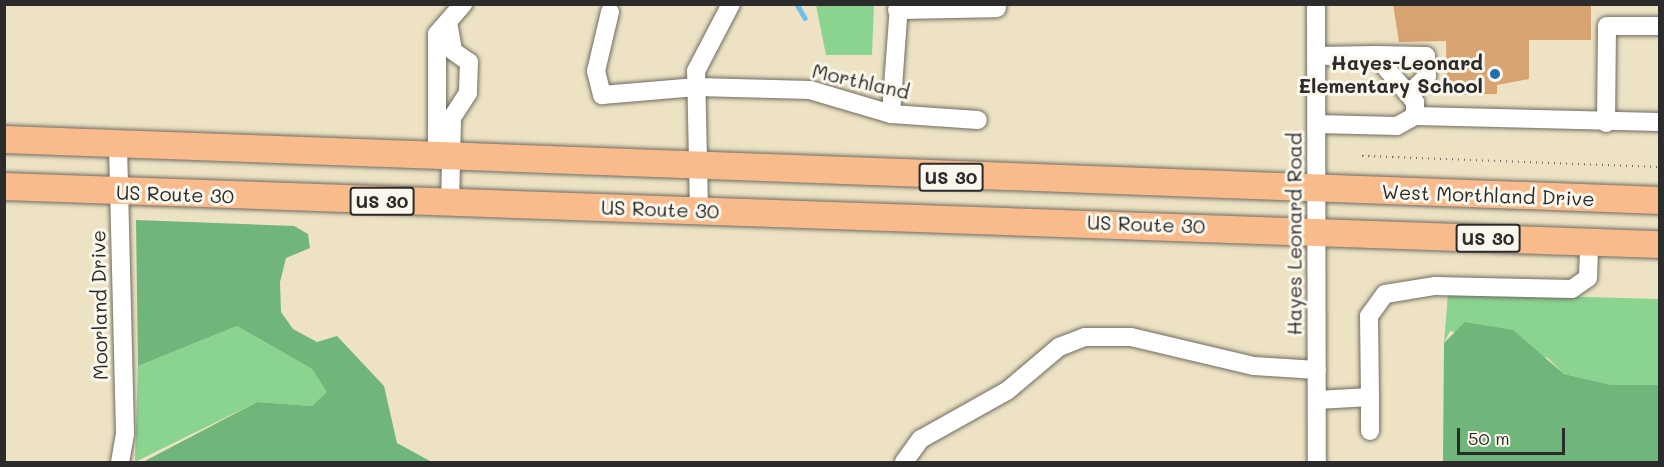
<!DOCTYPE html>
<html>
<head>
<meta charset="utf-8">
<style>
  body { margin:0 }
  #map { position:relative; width:1664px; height:467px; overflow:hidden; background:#ede3c4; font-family:Mali,sans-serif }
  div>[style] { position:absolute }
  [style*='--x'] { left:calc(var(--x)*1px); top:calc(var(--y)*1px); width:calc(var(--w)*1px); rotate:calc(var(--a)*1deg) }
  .green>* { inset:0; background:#8bd490 }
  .forest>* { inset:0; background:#70b67a }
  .stream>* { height:4.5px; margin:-2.25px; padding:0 2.25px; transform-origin:2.25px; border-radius:2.25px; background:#6dc1e9 }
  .building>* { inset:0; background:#d7a370 }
  .path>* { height:2px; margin-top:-1px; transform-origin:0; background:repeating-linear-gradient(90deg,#6f6b61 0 1.5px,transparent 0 6px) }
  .roads { filter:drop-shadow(0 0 2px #6f6b61) drop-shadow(0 0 2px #6f6b61) }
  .minor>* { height:18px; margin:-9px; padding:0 9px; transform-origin:9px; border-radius:9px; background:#fff }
  .highway>* { height:27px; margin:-13.5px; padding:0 13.5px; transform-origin:13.5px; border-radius:13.5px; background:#fabb8c }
  .dots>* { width:16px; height:16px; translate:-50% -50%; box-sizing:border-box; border:3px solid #fbf7ec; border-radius:50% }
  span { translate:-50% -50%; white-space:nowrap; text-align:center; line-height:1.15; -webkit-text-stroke:6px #fbf7ec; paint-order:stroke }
  .shield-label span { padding:2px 4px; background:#fbf7ec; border:2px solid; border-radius:4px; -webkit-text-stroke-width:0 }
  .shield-label { font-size:18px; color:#2b2b2b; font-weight:700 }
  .poi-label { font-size:20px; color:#2b2b2b; font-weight:700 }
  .right { translate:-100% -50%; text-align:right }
  .street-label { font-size:20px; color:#2b2b2b }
  .frame { position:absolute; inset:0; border:6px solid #2b2b2b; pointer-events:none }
  .scale { position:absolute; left:1457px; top:428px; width:108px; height:27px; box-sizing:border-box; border:3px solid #2b2b2b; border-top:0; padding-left:8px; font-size:18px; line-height:21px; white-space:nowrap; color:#2b2b2b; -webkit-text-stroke:4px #fbf7ec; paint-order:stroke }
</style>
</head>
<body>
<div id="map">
  <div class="green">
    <div style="clip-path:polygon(816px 5px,874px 5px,872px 55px,826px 55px)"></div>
    <div style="clip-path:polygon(1448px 293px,1659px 299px,1659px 385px,1612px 385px,1564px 374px,1548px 358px,1450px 331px,1444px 343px)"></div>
    <div style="clip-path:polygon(237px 326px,312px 369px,328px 392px,312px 406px,257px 402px,135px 462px,138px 366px)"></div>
  </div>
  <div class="forest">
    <div style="clip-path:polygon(136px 220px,294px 226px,308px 234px,310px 248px,286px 258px,280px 282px,281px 312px,293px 329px,317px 342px,337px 336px,384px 386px,397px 443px,430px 461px,488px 462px,143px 462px,257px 402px,312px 406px,327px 392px,312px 369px,237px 326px,138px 366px)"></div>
    <div style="clip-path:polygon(1465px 322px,1513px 330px,1564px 374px,1612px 385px,1659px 385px,1659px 462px,1443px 462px,1444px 343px)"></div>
  </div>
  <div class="stream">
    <div style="--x:797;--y:4;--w:16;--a:60"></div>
  </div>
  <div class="building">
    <div style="clip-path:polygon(1393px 4px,1591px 4px,1591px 40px,1529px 40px,1529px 79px,1497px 85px,1497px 94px,1447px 95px,1446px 41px,1399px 42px)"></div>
  </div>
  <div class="path">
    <div style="--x:1362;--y:156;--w:298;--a:2.1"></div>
  </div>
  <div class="roads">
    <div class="minor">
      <div style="--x:1316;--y:4;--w:458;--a:89.9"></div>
      <div style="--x:897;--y:10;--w:100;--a:-1.1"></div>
      <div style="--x:610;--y:12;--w:61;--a:103.3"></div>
      <div style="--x:596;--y:71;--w:25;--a:76"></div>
      <div style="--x:602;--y:95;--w:95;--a:-4.8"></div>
      <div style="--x:697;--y:87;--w:113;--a:1.5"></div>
      <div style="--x:810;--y:90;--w:84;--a:16.5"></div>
      <div style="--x:891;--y:114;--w:87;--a:3.9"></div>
      <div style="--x:448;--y:22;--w:29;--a:80"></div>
      <div style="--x:453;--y:51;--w:19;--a:35"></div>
      <div style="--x:469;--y:62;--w:31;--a:92"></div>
      <div style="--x:468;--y:93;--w:30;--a:123"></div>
      <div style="--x:452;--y:118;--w:85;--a:91.3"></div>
      <div style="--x:1375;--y:55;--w:51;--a:1.1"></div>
      <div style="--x:1426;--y:56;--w:20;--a:87"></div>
      <div style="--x:1427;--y:76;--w:25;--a:135"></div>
      <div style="--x:1317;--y:56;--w:58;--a:-1"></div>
      <div style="--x:1375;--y:55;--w:62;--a:49.6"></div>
      <div style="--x:1415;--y:102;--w:14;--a:90"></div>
      <div style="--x:1415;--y:116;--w:21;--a:151"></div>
      <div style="--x:1397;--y:126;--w:80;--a:-178.6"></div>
      <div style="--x:891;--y:114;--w:110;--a:-85.8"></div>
      <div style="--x:1415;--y:116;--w:245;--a:1.4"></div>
      <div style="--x:1606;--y:123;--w:97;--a:-89.4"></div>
      <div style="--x:1607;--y:26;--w:53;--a:0"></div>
      <div style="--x:118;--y:146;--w:288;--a:88.6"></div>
      <div style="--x:125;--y:434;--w:28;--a:100"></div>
      <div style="--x:437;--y:158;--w:124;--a:-90"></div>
      <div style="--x:437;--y:34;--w:40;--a:-49"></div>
      <div style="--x:699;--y:210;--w:139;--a:-91.2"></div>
      <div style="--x:696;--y:71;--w:76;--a:-62.4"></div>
      <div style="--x:1317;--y:400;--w:53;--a:-3.2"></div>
      <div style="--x:1370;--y:397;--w:81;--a:-90.7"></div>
      <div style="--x:1369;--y:316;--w:27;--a:-54"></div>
      <div style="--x:1385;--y:294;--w:51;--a:-9.1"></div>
      <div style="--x:1435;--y:286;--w:137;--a:1.3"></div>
      <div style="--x:1572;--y:289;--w:19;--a:-35"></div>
      <div style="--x:1588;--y:278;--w:36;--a:-88"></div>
      <div style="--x:1370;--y:431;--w:34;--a:-90"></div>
      <div style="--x:904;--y:462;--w:29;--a:-54"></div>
      <div style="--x:921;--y:439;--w:98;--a:-29.2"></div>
      <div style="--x:1007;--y:391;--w:68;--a:-40.2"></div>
      <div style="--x:1059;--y:347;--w:28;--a:-21"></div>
      <div style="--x:1085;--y:337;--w:46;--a:0"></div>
      <div style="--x:1131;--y:337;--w:126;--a:13.3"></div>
      <div style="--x:1254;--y:366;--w:63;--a:3.6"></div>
    </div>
    <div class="highway">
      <div style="--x:4;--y:139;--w:1657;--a:2.11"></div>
      <div style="--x:4;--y:186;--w:1657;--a:2.01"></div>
    </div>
  </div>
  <div class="dots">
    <div style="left:1495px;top:74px;background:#1f6fb2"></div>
  </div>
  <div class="shield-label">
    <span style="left:951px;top:177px">US 30</span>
    <span style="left:382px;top:201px">US 30</span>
    <span style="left:1488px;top:238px">US 30</span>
  </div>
  <div class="poi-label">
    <span class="right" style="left:1483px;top:74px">Hayes-Leonard<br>Elementary School</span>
  </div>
  <div class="street-label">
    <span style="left:861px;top:81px;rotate:13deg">Morthland</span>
    <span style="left:175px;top:194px;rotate:2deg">US Route 30</span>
    <span style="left:1488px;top:195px;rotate:2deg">West Morthland Drive</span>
    <span style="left:660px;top:209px;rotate:2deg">US Route 30</span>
    <span style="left:1146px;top:224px;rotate:2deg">US Route 30</span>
    <span style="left:1294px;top:234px;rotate:-90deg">Hayes Leonard Road</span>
    <span style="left:99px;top:305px;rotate:-91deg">Moorland Drive</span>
  </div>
  <div class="frame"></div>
  <div class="scale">50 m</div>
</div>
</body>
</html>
